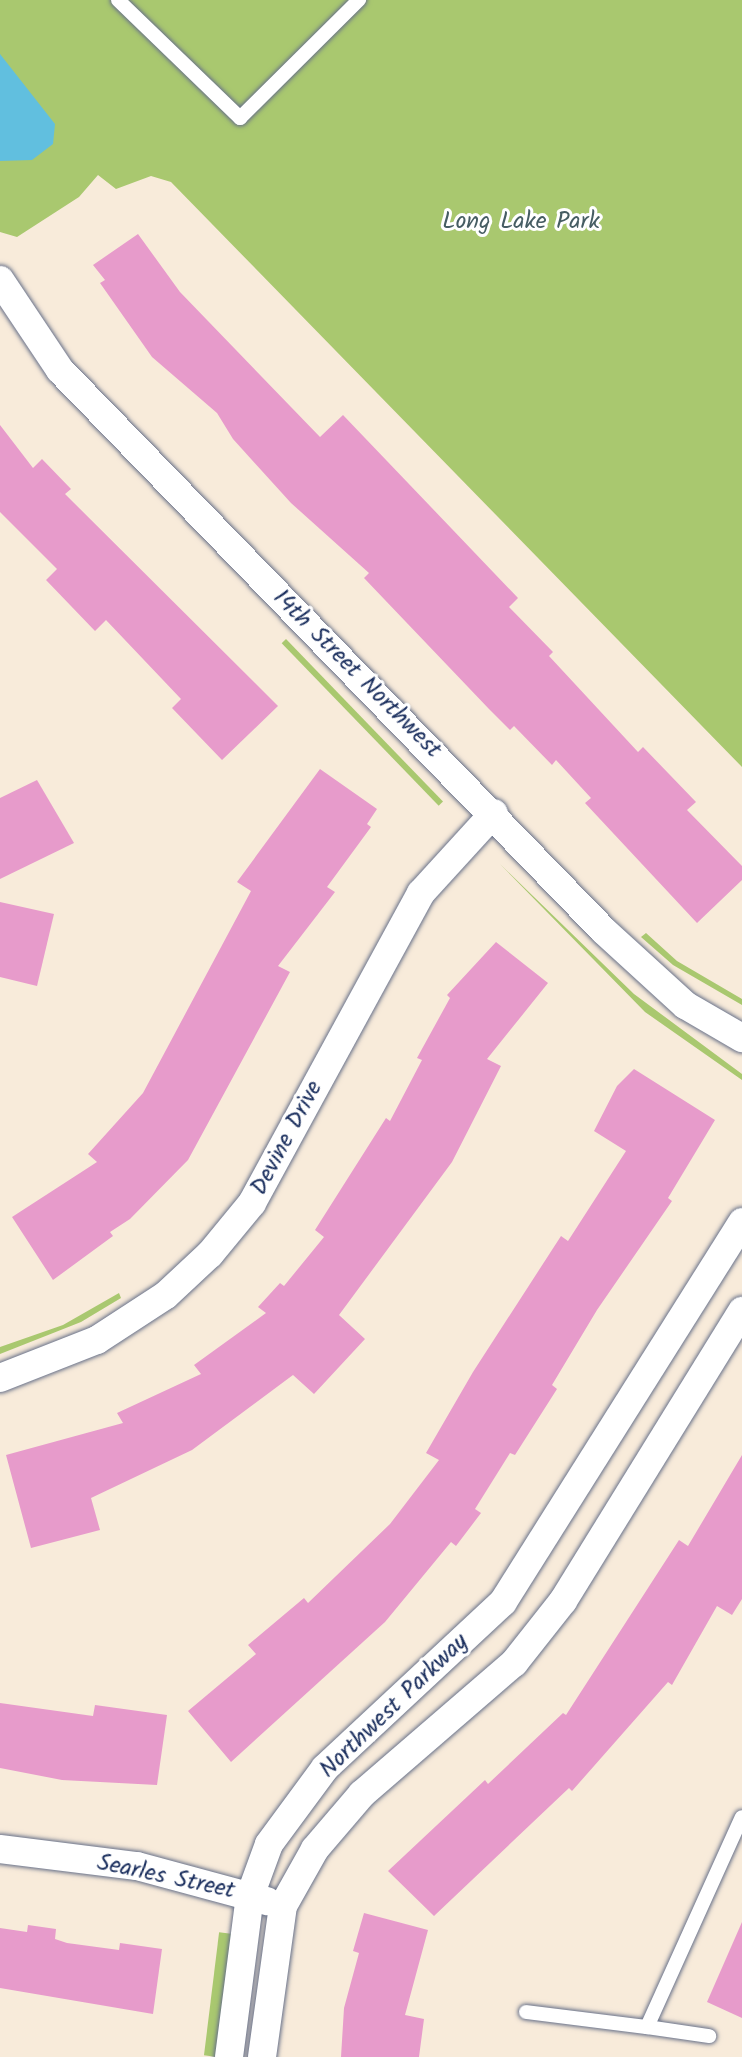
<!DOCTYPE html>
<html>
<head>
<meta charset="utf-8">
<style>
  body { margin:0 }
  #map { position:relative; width:742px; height:2057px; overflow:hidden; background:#f8ebda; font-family:Kalam,sans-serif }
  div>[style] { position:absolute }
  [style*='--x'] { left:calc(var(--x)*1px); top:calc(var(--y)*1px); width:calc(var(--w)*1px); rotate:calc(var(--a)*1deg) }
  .green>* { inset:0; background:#a9c86f; transform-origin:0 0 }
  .water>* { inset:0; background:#61bfdf }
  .building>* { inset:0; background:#e79bcb }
  .roads { filter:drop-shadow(0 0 2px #687189) drop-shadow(0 0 2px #687189) }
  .service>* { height:14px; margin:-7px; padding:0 7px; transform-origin:7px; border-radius:7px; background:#fff }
  .minor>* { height:28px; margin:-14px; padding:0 14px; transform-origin:14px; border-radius:14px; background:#fff }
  span { translate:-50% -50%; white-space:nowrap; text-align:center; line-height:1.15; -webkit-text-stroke:6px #fff; paint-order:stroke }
  .park-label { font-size:24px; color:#465d63 }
  .street-label { font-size:24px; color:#1b2f5e }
</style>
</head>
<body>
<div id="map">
  <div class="green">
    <div style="clip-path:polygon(0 0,742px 0,742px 767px,171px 182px,151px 176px,116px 189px,98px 175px,79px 197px,17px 237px,0 232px)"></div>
    <div style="left:286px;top:639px;width:226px;height:6px;rotate:46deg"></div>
    <div style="clip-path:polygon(500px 864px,634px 994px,742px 1074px,742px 1080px,645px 1012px)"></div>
    <div style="clip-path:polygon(646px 933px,677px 961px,742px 999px,742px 1005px,673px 965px,641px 937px)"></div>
    <div style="clip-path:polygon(119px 1293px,121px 1298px,81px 1322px,0 1354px,0 1347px,63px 1325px)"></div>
    <div style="left:233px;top:1934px;width:124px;height:14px;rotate:97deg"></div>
  </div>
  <div class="water">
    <div style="clip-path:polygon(0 54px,55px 124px,53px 144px,32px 160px,0 161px)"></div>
  </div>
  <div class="building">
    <div style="clip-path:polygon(138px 234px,180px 292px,320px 437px,343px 415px,518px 598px,509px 607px,553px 652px,549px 656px,638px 752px,643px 747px,696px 802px,687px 810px,742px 866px,742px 880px,697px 923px,585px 803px,591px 798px,556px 760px,552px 765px,514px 726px,510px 730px,489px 709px,364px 578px,369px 573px,291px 503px,233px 439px,217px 413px,152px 357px,100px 283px,105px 280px,93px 265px)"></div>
    <div style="clip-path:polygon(0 425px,33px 468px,42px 459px,71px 489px,65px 494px,278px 706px,222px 760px,172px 708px,181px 699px,106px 620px,95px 631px,46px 580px,57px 569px,0 512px)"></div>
    <div style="clip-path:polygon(320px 769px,377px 809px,367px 824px,371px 827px,327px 887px,335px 892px,278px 966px,290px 972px,188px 1160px,130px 1219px,110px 1232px,113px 1236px,53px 1280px,12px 1217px,97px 1162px,88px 1154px,143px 1093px,251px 891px,237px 882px)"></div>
    <div style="clip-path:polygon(37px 780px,74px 843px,0 879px,0 798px)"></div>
    <div style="clip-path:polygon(0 902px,54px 914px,37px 986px,0 977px)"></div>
    <div style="clip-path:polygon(496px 942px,548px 983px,487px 1059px,501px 1066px,452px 1162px,339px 1315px,365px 1339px,314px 1394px,293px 1375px,192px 1450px,91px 1498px,100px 1530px,31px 1548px,6px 1455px,123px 1423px,117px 1413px,201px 1374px,194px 1365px,266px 1313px,258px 1307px,280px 1283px,284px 1286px,324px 1237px,315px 1230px,386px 1118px,390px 1121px,422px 1060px,417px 1058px,450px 998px,447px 995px)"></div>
    <div style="clip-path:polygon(634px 1069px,715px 1120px,668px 1198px,672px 1201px,597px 1310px,552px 1385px,557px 1389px,515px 1455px,510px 1453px,475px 1509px,481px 1513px,456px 1546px,451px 1542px,385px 1622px,231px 1762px,188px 1711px,256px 1654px,248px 1645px,304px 1598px,308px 1603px,390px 1524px,439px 1460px,426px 1453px,473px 1372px,561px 1236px,568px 1241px,626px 1151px,594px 1131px,617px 1086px)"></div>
    <div style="clip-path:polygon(742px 1455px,742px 1599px,732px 1615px,717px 1606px,672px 1685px,668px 1682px,572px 1791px,569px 1788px,434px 1916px,388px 1871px,485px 1780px,488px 1784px,563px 1713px,566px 1715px,679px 1540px,688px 1546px)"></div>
    <div style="clip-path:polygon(0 1703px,93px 1716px,95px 1705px,167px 1715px,157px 1785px,62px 1780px,0 1768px)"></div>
    <div style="clip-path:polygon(364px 1913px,428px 1930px,405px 2015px,424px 2019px,419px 2057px,341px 2057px,344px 2008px,359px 1953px,353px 1951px)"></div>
    <div style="clip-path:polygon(742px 1922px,742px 2018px,707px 2002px)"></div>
    <div style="clip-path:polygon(28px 1925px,56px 1929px,55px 1939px,67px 1943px,119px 1950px,120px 1943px,162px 1949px,153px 2014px,0 1988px,0 1928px,27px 1932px)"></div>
  </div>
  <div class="roads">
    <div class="service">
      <div style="--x:118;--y:0;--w:170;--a:44"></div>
      <div style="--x:240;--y:118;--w:168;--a:-44.8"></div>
      <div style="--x:526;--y:2012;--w:122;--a:7.1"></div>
      <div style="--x:647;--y:2027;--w:230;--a:-65.7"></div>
      <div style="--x:647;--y:2027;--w:63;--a:8.3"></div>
    </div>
    <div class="minor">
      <div style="--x:0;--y:280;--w:108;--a:56.3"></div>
      <div style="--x:60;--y:370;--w:781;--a:45.88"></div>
      <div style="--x:604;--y:931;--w:110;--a:42.4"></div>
      <div style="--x:685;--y:1005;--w:66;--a:30.1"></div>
      <div style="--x:0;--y:1378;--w:104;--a:-21.4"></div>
      <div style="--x:97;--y:1340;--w:82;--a:-33.1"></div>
      <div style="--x:166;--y:1295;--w:60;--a:-43"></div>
      <div style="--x:210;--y:1254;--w:66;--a:-50.5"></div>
      <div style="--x:252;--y:1203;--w:353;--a:-61.4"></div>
      <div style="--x:421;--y:893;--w:108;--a:-47.6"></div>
      <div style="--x:0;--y:1849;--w:138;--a:7.1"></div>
      <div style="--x:137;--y:1866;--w:135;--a:15.1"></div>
      <div style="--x:229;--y:2057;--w:162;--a:-82.6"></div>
      <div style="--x:250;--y:1896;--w:55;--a:-69.9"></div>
      <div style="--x:269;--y:1844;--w:94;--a:-53.6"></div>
      <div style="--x:325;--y:1768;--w:243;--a:-43"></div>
      <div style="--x:503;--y:1602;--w:449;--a:-57.8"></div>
      <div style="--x:262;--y:2057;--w:152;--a:-82.1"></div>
      <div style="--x:283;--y:1906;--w:65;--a:-60.7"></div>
      <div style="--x:315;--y:1849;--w:72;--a:-49.5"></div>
      <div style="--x:362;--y:1794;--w:201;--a:-40.8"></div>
      <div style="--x:514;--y:1663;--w:79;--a:-51.7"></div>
      <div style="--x:563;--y:1601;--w:341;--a:-58.3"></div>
    </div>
  </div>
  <div class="park-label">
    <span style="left:521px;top:222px">Long Lake Park</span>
  </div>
  <div class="street-label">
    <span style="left:357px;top:674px;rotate:45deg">14th Street Northwest</span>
    <span style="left:287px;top:1138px;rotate:-62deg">Devine Drive</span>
    <span style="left:394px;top:1706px;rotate:-44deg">Northwest Parkway</span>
    <span style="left:166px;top:1877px;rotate:12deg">Searles Street</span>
  </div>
</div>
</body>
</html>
